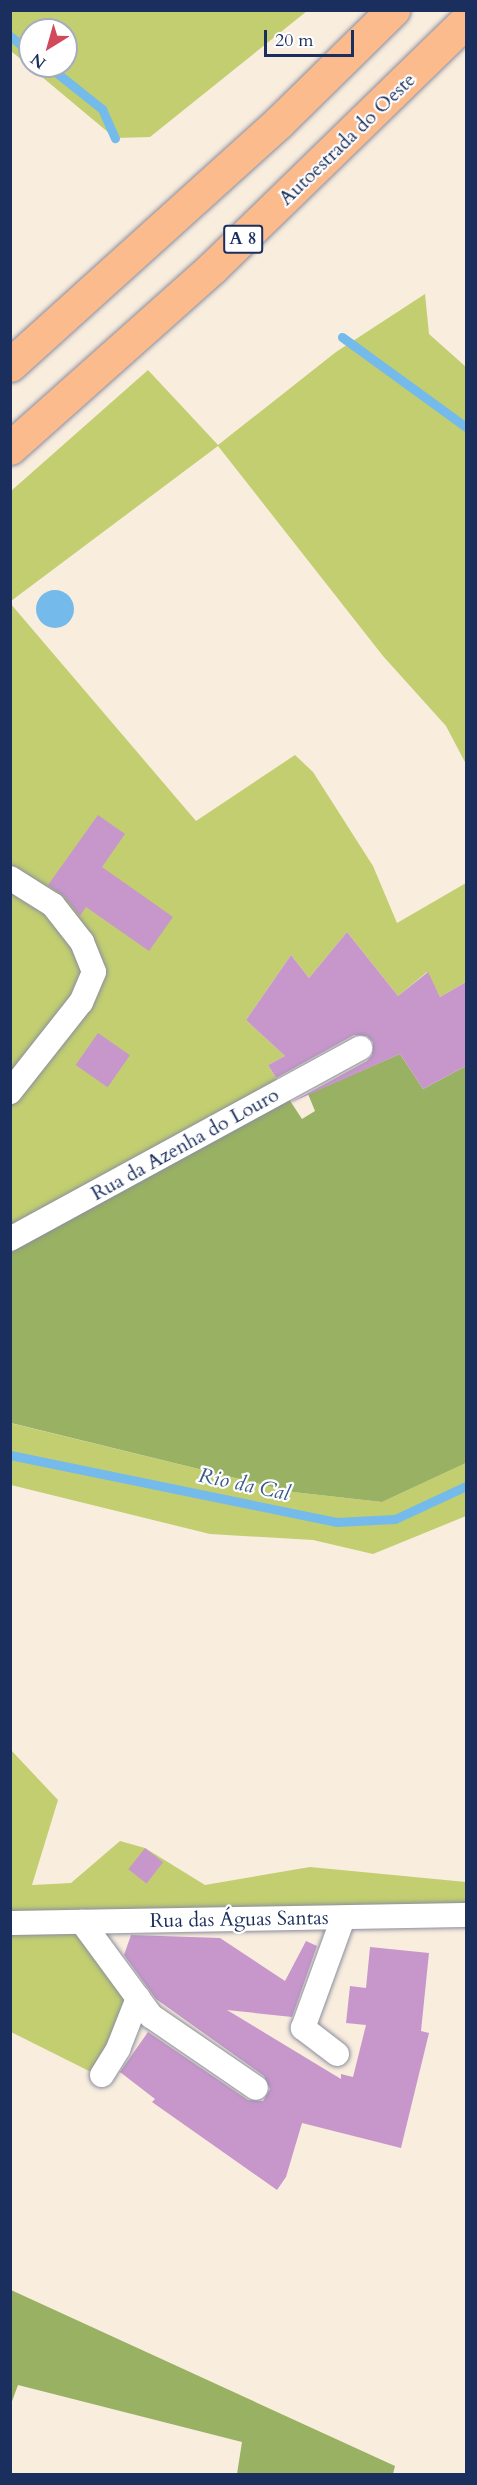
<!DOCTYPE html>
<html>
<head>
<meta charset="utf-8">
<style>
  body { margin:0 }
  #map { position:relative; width:477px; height:2485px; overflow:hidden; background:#f9edde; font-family:Cardo,serif }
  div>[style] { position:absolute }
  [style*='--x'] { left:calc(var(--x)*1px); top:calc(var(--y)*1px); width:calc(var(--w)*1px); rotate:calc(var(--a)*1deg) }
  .green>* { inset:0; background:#c2ce70 }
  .forest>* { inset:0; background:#99b162 }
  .water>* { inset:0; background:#74baeb }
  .round { border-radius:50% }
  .stream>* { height:9px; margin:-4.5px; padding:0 4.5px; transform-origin:4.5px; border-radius:4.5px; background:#74baeb }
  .building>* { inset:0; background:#c797cc; transform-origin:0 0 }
  .roads { filter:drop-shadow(0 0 2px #8a8e9e) drop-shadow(0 0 2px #8a8e9e) }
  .street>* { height:24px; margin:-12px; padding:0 12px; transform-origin:12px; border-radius:12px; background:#fff }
  .highway>* { height:33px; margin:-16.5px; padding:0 16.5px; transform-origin:16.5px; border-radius:16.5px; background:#fbbb8d }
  span { translate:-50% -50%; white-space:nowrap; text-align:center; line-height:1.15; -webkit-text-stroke:4.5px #fff; paint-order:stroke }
  .shield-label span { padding:2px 4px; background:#fff; border:2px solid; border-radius:4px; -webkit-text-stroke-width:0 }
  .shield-label { font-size:18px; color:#1b2f5e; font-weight:700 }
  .street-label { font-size:20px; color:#1b2f5e }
  .water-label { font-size:21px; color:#365988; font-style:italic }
  .frame { position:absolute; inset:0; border:12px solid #1b2f5e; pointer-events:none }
  .north { position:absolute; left:18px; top:18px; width:60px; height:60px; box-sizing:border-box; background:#fff; border:2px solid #a4acbf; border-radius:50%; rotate:217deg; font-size:16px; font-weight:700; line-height:24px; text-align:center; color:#1b2f5e }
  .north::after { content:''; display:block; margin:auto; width:21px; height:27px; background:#d1495b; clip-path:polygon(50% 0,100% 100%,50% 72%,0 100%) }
  .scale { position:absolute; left:264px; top:30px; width:90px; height:27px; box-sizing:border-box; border:3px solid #1b2f5e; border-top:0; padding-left:8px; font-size:18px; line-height:21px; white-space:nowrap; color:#1b2f5e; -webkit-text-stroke:4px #fff; paint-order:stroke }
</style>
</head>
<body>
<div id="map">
  <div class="green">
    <div style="clip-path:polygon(evenodd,10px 11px,11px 10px,307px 11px,150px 137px,115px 138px,11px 51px,10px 11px,30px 30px,66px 30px,66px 66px,30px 66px,30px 30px)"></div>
    <div style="clip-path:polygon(425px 294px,429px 334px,466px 367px,466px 764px,446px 726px,383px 656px,218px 446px,11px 601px,11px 491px,148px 370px,218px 445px,336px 352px)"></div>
    <div style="clip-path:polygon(10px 603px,196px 821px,295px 755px,313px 772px,373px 866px,397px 923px,466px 883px,466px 982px,440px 997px,427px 972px,398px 996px,347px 932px,309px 978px,291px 955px,246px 1020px,285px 1056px,268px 1065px,283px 1090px,10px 1239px)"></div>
    <div style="clip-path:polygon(10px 1423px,293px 1492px,382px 1502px,466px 1463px,466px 1516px,373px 1554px,313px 1540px,210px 1534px,11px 1485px)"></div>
    <div style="clip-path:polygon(10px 1749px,58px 1800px,32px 1885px,71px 1883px,120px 1841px,145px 1848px,205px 1885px,310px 1867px,466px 1882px,466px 1915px,83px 1922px,138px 1998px,99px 2076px,11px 2032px)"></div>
  </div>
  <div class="forest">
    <div style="clip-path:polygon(400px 1054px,423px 1089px,466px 1066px,466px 1463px,382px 1502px,293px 1492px,11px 1423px,11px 1239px,283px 1090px,302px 1119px,315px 1111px,308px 1094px)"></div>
    <div style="clip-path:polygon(11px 2290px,395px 2466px,393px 2474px,237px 2474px,242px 2442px,18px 2385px,11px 2404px)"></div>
  </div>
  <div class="water">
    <div class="round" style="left:36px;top:590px;width:38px;height:38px"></div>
  </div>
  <div class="stream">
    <div style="--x:10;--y:36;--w:26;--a:39"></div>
    <div style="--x:48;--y:66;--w:69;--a:38.5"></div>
    <div style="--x:102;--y:109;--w:32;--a:66"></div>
    <div style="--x:342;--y:337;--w:153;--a:36"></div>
    <div style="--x:10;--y:1455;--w:333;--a:11.6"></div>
    <div style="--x:336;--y:1522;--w:59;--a:-2.9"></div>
    <div style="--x:395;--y:1519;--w:78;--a:-24.9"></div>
  </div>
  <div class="building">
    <div style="clip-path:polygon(98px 815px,125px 834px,102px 867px,173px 917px,149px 951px,86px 907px,80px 916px,64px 896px,48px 885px)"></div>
    <div style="clip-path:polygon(347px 932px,398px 996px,428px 972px,440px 997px,466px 982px,466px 1066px,423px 1089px,400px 1054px,290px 1103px,367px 1061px,372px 1055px,373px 1042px,367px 1036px,354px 1035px,276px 1078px,268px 1065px,285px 1056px,246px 1020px,291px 955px,309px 978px)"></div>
    <div style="left:98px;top:1033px;width:39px;height:39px;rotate:35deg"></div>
    <div style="left:145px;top:1848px;width:23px;height:27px;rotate:38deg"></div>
    <div style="clip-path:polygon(131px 1935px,220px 1938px,285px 1981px,306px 1941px,317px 1946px,292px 2017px,227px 2010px,341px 2079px,341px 2074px,353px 2077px,366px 2025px,346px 2023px,350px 1986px,366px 1988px,370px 1947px,429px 1953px,421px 2031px,429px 2033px,401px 2148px,302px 2123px,286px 2177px,277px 2190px,152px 2102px,155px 2099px,120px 2072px,148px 2032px,248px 2100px,263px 2101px,270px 2089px,264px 2076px,156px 1999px,124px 1955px)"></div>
  </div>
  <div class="roads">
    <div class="street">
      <div style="--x:10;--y:878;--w:51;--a:32.1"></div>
      <div style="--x:53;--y:905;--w:47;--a:51.9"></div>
      <div style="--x:82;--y:942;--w:32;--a:68"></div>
      <div style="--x:94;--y:972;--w:33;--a:113"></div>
      <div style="--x:81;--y:1002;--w:115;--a:128.3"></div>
      <div style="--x:10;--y:1239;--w:399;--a:-28.6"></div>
      <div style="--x:82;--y:1922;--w:117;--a:53.7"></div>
      <div style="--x:151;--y:2016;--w:127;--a:34.4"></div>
      <div style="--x:10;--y:1923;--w:456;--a:-1"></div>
      <div style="--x:337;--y:2054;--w:43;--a:-142.6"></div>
      <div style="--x:303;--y:2028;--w:117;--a:-70"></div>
      <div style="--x:102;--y:2075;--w:31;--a:-58"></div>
      <div style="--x:118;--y:2049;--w:55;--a:-68.6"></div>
    </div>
    <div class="highway">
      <div style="--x:10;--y:365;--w:363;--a:-42.1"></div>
      <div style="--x:279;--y:122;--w:160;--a:-44.5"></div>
      <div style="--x:10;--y:448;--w:271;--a:-41.7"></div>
      <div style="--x:212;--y:268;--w:354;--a:-44.2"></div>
    </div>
  </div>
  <div class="shield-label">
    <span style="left:243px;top:239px">A 8</span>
  </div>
  <div class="street-label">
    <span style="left:347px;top:139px;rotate:-44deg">Autoestrada do Oeste</span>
    <span style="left:185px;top:1144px;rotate:-29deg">Rua da Azenha do Louro</span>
    <span style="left:239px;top:1919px;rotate:-1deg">Rua das Águas Santas</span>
  </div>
  <div class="water-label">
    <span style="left:244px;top:1485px;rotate:12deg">Rio da Cal</span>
  </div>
  <div class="frame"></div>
  <div class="north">N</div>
  <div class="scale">20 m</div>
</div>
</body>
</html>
